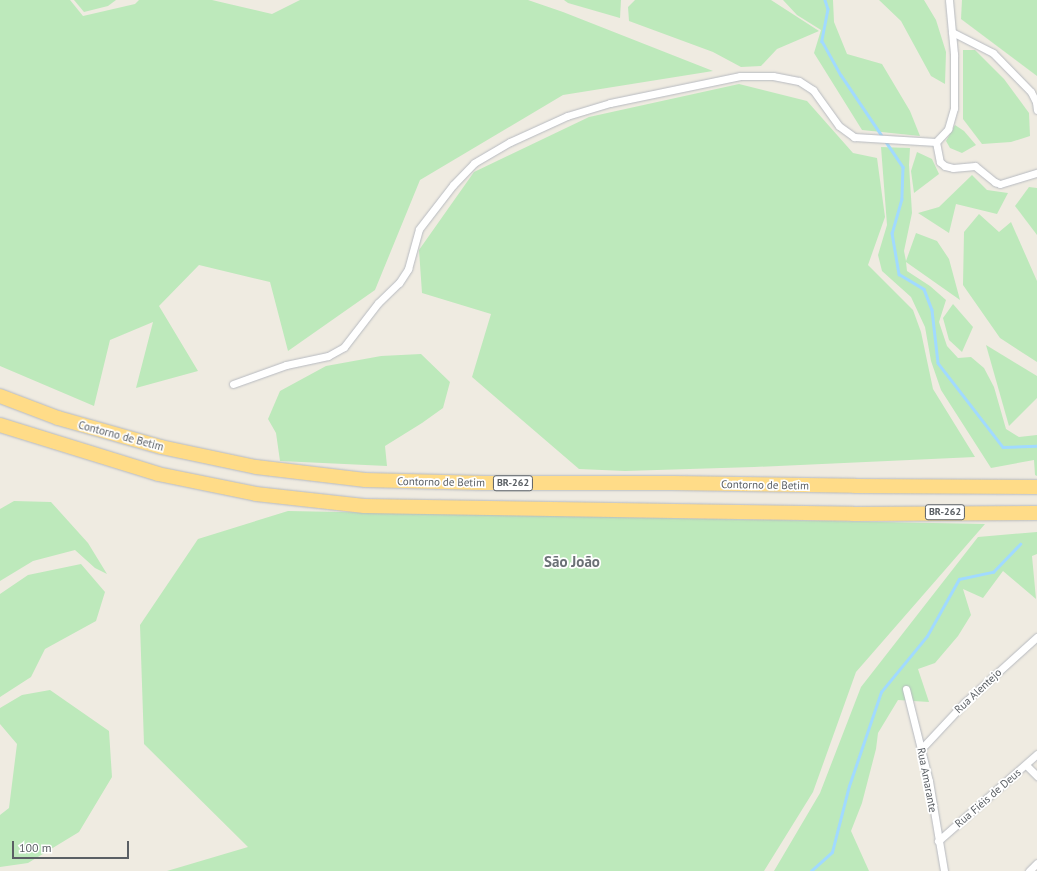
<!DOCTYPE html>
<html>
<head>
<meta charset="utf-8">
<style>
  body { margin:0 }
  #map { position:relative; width:1037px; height:871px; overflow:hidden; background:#efebe1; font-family:"PT Sans",sans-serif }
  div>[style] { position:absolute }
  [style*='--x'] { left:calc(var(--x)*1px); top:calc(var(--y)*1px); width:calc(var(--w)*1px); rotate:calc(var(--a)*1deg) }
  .green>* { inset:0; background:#bde9bb }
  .stream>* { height:2.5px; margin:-1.25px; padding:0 1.25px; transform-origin:1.25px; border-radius:1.25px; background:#a1daff }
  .roads { filter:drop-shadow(0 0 1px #b7bac0) drop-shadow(0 0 1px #b7bac0) }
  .street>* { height:7px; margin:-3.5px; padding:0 3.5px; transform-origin:3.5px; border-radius:3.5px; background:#fff }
  .highway>* { height:14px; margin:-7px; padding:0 7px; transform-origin:7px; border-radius:7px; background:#ffdc88 }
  span { translate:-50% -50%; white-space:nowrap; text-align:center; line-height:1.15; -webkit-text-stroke:3.5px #fff; paint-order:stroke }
  .shield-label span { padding:1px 3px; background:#fff; border:1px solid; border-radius:3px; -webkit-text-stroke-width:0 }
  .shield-label { font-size:10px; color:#5a5f64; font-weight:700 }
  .street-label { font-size:11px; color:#5a5f64 }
  .district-label { font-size:15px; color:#6b7176; font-weight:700 }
  .scale { position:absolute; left:12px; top:841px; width:117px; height:18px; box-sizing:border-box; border:2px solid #5a5f64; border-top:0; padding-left:5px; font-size:12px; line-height:14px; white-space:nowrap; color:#5a5f64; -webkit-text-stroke:3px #fff; paint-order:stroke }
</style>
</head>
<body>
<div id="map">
  <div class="green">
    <div style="clip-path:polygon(0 0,70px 0,83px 16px,135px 4px,139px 0,212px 0,272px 14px,300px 0,528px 0,563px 12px,713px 71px,563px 95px,420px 180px,375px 290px,288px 351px,270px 282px,199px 265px,159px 306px,198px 371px,136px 388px,153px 322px,110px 340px,94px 406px,0 366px)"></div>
    <div style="clip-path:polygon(74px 0,116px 0,108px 6px,84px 12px)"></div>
    <div style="clip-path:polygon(564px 0,621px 0,620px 18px,568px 3px)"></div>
    <div style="clip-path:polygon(635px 0,771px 0,819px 31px,777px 49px,761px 66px,741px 67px,713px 52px,629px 21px,628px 7px)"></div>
    <div style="clip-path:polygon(783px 0,833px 0,834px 22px,847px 54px,882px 64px,910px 111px,920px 136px,862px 130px,814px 53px,821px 30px,797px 15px)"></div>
    <div style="clip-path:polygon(879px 0,924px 0,936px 20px,946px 52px,945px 84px,931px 76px,901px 21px)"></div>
    <div style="clip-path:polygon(962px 0,1037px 0,1037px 76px,961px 19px)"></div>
    <div style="clip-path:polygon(963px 50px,975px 50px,1004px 79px,1029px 113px,1030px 136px,1011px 142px,982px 144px,963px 119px)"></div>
    <div style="clip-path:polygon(739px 84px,807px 101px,853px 153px,877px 158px,885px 217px,868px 265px,913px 310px,921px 332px,933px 389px,975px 457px,754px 467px,625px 471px,579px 469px,472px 377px,491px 314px,422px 293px,419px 250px,474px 172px,589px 117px)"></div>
    <div style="clip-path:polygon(955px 125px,964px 131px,976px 145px,962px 153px,950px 148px,946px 141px)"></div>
    <div style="clip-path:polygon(881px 147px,910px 148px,909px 165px,912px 213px,904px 251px,906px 261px,916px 233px,937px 241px,949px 259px,960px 300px,906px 262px,907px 271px,930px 286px,946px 300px,939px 322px,947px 346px,958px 358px,971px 357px,984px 368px,994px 387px,1006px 429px,1019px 437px,1037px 435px,1037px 476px,1035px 475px,1034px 460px,991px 468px,941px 390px,931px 361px,925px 327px,911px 297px,882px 271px,878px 255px,887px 225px)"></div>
    <div style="clip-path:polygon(917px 152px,932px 159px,939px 174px,914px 193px,911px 171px)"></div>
    <div style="clip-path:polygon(972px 175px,987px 190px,1008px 193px,997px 214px,956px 204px,949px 233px,918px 213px,939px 207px)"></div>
    <div style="clip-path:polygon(1029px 187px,1037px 188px,1037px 235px,1015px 206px)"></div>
    <div style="clip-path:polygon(979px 214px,999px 232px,1011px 222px,1037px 281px,1037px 362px,1000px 338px,963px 285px,964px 232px)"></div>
    <div style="clip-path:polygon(953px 304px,973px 327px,962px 352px,949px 340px,943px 318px)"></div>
    <div style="clip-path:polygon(986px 345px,1037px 376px,1037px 398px,1009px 426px)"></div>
    <div style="clip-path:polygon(421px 354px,450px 382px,443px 408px,422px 423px,385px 446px,387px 466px,280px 461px,276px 433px,268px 419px,280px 391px,326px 366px,381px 356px)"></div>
    <div style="clip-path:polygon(14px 501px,51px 502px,88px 543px,107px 574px,95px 568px,75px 550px,33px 561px,0 581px,0 509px)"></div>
    <div style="clip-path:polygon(288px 511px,985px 524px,856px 672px,813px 792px,764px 871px,167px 871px,248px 847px,144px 744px,140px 625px,198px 539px)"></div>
    <div style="clip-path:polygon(1037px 532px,1037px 554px,1032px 556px,1036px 599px,1003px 571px,983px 598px,963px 589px,971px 615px,958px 636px,935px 663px,918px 669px,929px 702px,898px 700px,878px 733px,876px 749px,862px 803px,851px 831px,869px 871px,774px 871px,820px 793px,861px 687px,978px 537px)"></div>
    <div style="clip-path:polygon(81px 564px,105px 592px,96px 621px,45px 649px,31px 677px,0 697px,0 594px,28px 575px)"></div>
    <div style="clip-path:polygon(50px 690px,109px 731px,112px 777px,79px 832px,28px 863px,0 867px,0 815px,9px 808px,17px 744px,0 724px,0 708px,22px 695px)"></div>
  </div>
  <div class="stream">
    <div style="--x:825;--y:0;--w:9;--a:72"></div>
    <div style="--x:828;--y:9;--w:33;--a:101"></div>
    <div style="--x:822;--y:41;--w:39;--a:61"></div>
    <div style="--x:841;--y:75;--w:111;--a:56"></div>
    <div style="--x:903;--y:167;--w:32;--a:92"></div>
    <div style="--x:902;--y:199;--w:35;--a:106"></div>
    <div style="--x:892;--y:233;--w:42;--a:80.3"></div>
    <div style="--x:899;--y:274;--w:29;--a:31"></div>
    <div style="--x:924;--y:289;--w:22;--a:69"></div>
    <div style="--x:932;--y:310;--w:53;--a:83.5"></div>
    <div style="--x:938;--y:363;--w:106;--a:52.3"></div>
    <div style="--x:1003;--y:447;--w:34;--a:-2"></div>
    <div style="--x:811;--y:871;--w:28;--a:-42"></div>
    <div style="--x:832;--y:852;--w:68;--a:-75.6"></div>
    <div style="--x:849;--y:786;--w:99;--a:-71.2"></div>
    <div style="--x:881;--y:692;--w:72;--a:-50.6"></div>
    <div style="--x:927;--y:636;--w:65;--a:-60.7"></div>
    <div style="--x:959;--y:579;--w:35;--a:-12"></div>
    <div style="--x:993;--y:572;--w:39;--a:-46"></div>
  </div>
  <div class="roads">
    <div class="street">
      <div style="--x:952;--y:32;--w:46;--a:27.1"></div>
      <div style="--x:993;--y:53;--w:54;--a:45.7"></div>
      <div style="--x:1031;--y:92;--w:11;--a:63"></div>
      <div style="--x:1036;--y:102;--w:8;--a:83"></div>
      <div style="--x:936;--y:142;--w:20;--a:79"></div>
      <div style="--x:940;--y:162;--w:6;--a:39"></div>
      <div style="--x:945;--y:166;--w:8;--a:14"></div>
      <div style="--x:953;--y:168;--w:22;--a:-5"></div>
      <div style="--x:975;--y:166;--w:26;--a:39"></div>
      <div style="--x:995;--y:182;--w:5;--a:22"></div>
      <div style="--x:1000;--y:184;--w:39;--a:-17"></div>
      <div style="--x:233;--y:384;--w:56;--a:-19.7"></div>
      <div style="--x:286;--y:365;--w:43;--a:-12.1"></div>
      <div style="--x:328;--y:356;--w:18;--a:-29"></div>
      <div style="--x:344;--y:347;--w:56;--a:-52.3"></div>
      <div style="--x:378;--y:303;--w:29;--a:-44"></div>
      <div style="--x:399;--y:283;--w:17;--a:-57"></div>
      <div style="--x:408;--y:269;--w:41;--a:-74.6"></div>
      <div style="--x:419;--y:229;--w:56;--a:-52.3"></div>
      <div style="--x:453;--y:185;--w:30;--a:-46"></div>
      <div style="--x:474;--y:163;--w:42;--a:-30.3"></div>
      <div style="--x:510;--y:142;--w:63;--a:-24.5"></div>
      <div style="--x:567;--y:116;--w:45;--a:-16.8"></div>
      <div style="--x:610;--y:103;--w:133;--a:-11.7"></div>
      <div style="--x:740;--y:76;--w:33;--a:0"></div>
      <div style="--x:773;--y:76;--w:26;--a:11"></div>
      <div style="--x:799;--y:81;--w:17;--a:33"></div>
      <div style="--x:813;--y:90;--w:44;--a:54.2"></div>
      <div style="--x:839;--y:126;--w:19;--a:36"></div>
      <div style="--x:854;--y:137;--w:82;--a:3.5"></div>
      <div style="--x:936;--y:142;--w:18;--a:-47"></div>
      <div style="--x:948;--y:129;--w:22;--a:-74"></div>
      <div style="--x:954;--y:108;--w:54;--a:-90"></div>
      <div style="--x:954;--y:54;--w:54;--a:-95.3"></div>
      <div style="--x:906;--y:689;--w:95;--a:76"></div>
      <div style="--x:929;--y:781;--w:91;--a:80.5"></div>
      <div style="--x:922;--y:748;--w:63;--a:-46.9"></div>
      <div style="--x:965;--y:702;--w:97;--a:-42.1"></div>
      <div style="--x:1026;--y:765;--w:16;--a:45"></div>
      <div style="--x:938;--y:841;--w:132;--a:-41.3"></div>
      <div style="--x:1029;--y:871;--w:11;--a:-45"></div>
    </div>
    <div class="highway">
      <div style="--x:0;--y:396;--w:62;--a:20.8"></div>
      <div style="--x:58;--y:418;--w:107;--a:15.7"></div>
      <div style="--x:161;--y:447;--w:97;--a:11.9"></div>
      <div style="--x:256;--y:467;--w:110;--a:6.8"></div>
      <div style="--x:365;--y:480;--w:119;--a:1.4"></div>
      <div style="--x:484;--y:483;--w:189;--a:0"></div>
      <div style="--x:673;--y:483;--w:182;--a:0.9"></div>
      <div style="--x:855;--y:486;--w:182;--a:0.3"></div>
      <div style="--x:0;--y:425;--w:165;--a:17.2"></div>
      <div style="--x:158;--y:474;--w:100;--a:11.5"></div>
      <div style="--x:256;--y:494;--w:109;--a:6.3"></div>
      <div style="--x:364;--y:506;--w:489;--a:0.9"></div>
      <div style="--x:853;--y:514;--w:184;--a:-0.3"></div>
    </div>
  </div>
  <div class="shield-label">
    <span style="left:513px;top:483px">BR-262</span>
    <span style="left:945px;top:512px">BR-262</span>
  </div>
  <div class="street-label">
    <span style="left:121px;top:436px;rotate:15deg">Contorno de Betim</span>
    <span style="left:441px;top:482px;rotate:1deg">Contorno de Betim</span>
    <span style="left:765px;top:485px;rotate:1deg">Contorno de Betim</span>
    <span style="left:978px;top:691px;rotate:-43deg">Rua Alentejo</span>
    <span style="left:927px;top:780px;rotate:79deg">Rua Amarante</span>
    <span style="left:988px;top:798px;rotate:-41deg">Rua Fiéis de Deus</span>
  </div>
  <div class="district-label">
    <span style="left:572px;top:562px">São João</span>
  </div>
  <div class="scale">100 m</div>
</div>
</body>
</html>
